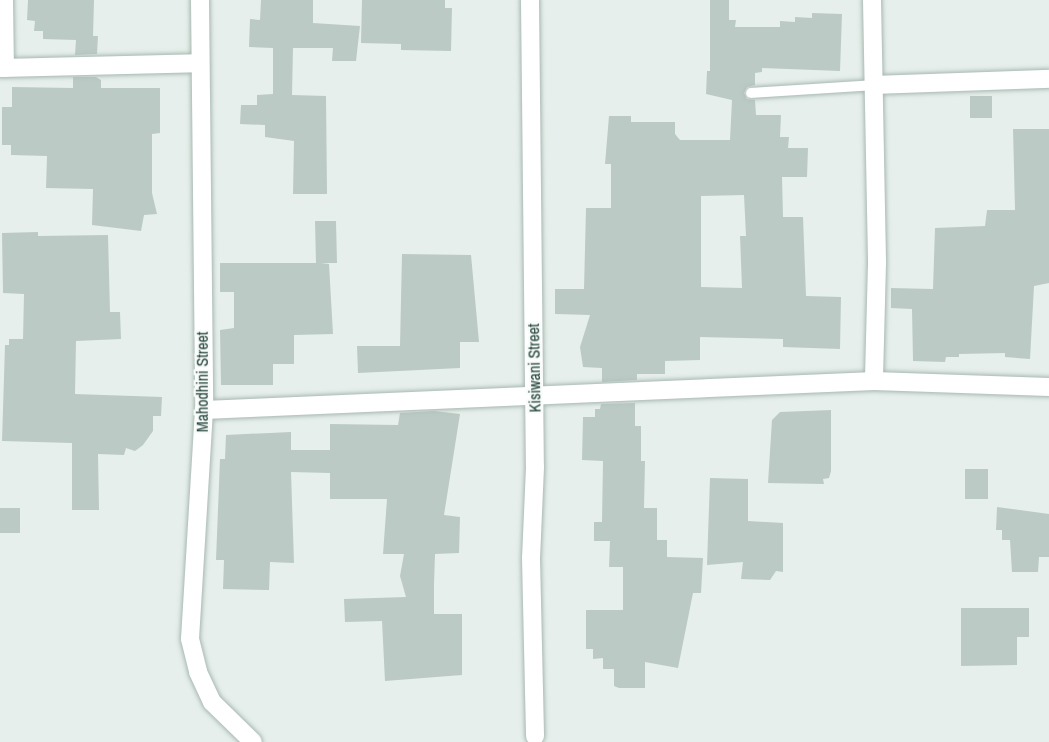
<!DOCTYPE html>
<html>
<head>
<meta charset="utf-8">
<style>
  body { margin:0 }
  #map { position:relative; width:1049px; height:742px; overflow:hidden; background:#e6efeb; font-family:"Archivo Narrow",sans-serif }
  div>[style] { position:absolute }
  [style*='--x'] { left:calc(var(--x)*1px); top:calc(var(--y)*1px); width:calc(var(--w)*1px); rotate:calc(var(--a)*1deg) }
  .building>* { inset:0; background:#bbcac4; transform-origin:0 0 }
  .roads { filter:drop-shadow(0 0 2px #a8b8b2) drop-shadow(0 0 2px #a8b8b2) }
  .lane>* { height:10px; margin:-5px; padding:0 5px; transform-origin:5px; border-radius:5px; background:#fff }
  .street>* { height:18px; margin:-9px; padding:0 9px; transform-origin:9px; border-radius:9px; background:#fff }
  span { translate:-50% -50%; white-space:nowrap; text-align:center; line-height:1.15; -webkit-text-stroke:4.5px #f7fbf9; paint-order:stroke }
  .street-label { font-size:16px; color:#24423a }
</style>
</head>
<body>
<div id="map">
  <div class="building">
    <div style="clip-path:polygon(28px 0,94px 0,93px 36px,98px 36px,97px 54px,75px 55px,76px 40px,43px 39px,43px 31px,34px 31px,35px 21px,27px 20px)"></div>
    <div style="clip-path:polygon(261px 0,313px 0,313px 23px,360px 26px,356px 61px,332px 61px,333px 48px,293px 48px,292px 95px,326px 96px,327px 194px,293px 194px,294px 141px,265px 137px,265px 125px,240px 124px,241px 105px,257px 105px,257px 95px,273px 94px,273px 48px,249px 47px,250px 19px,260px 20px)"></div>
    <div style="clip-path:polygon(362px 0,445px 0,445px 8px,452px 8px,451px 51px,401px 50px,401px 44px,361px 43px)"></div>
    <div style="clip-path:polygon(evenodd,710px 0,729px 0,729px 20px,736px 20px,735px 27px,780px 27px,780px 21px,795px 22px,795px 17px,812px 18px,812px 13px,842px 14px,840px 71px,762px 68px,762px 72px,755px 73px,755px 85px,747px 87px,744px 93px,747px 99px,755px 100px,756px 115px,781px 115px,780px 137px,789px 137px,788px 148px,808px 148px,807px 177px,782px 177px,783px 217px,803px 217px,806px 296px,841px 297px,840px 349px,783px 347px,783px 339px,700px 337px,700px 360px,665px 361px,665px 374px,637px 374px,637px 380px,602px 382px,602px 368px,583px 367px,580px 347px,590px 315px,555px 314px,555px 289px,584px 289px,586px 208px,611px 208px,611px 164px,605px 164px,609px 116px,631px 116px,631px 122px,675px 122px,675px 134px,680px 140px,730px 140px,732px 100px,706px 94px,707px 71px,710px 71px,710px 0,744px 195px,746px 236px,740px 236px,742px 288px,701px 287px,701px 196px,744px 195px)"></div>
    <div style="clip-path:polygon(73px 77px,96px 77px,101px 80px,101px 88px,160px 88px,160px 133px,152px 134px,152px 193px,157px 214px,144px 215px,141px 231px,92px 225px,93px 189px,46px 188px,47px 156px,11px 155px,11px 145px,2px 145px,2px 107px,12px 107px,12px 87px,73px 88px)"></div>
    <div style="left:970px;top:96px;width:22px;height:22px"></div>
    <div style="clip-path:polygon(1013px 129px,1049px 129px,1049px 283px,1034px 286px,1030px 359px,1005px 357px,1005px 353px,959px 354px,959px 357px,946px 357px,945px 362px,913px 361px,912px 309px,891px 308px,891px 288px,933px 289px,935px 228px,985px 226px,987px 210px,1015px 210px)"></div>
    <div style="clip-path:polygon(315px 221px,336px 221px,337px 263px,321px 263px,329px 264px,333px 334px,294px 335px,294px 364px,273px 364px,273px 385px,221px 385px,220px 330px,234px 328px,234px 292px,220px 292px,220px 263px,316px 263px)"></div>
    <div style="clip-path:polygon(38px 232px,38px 236px,108px 235px,110px 312px,120px 312px,121px 339px,76px 341px,75px 394px,162px 397px,161px 416px,153px 416px,153px 431px,143px 445px,135px 451px,126px 448px,124px 455px,98px 454px,99px 510px,72px 510px,72px 443px,2px 441px,5px 345px,9px 345px,9px 339px,23px 339px,24px 294px,3px 293px,2px 233px)"></div>
    <div style="clip-path:polygon(402px 254px,471px 255px,479px 342px,460px 342px,460px 368px,358px 373px,357px 346px,400px 346px)"></div>
    <div style="clip-path:polygon(635px 403px,635px 426px,641px 426px,641px 461px,645px 461px,644px 508px,657px 508px,657px 540px,667px 540px,667px 557px,703px 558px,701px 593px,693px 593px,678px 668px,645px 662px,645px 688px,619px 688px,614px 686px,614px 669px,603px 669px,603px 658px,593px 659px,593px 649px,586px 649px,586px 610px,623px 610px,623px 567px,609px 567px,610px 541px,594px 541px,594px 522px,602px 522px,603px 461px,582px 460px,583px 417px,595px 417px,595px 409px,600px 409px,601px 404px)"></div>
    <div style="clip-path:polygon(831px 410px,831px 471px,829px 478px,823px 479px,824px 484px,768px 483px,772px 420px,780px 412px)"></div>
    <div style="clip-path:polygon(434px 411px,460px 414px,444px 515px,460px 517px,459px 553px,435px 554px,434px 584px,434px 614px,462px 614px,462px 675px,385px 681px,382px 621px,345px 622px,344px 599px,406px 597px,400px 576px,404px 554px,383px 554px,387px 499px,330px 499px,330px 473px,291px 472px,294px 563px,270px 562px,269px 590px,223px 589px,224px 560px,216px 560px,220px 459px,225px 459px,226px 435px,291px 432px,291px 450px,330px 450px,330px 424px,398px 425px,400px 413px)"></div>
    <div style="left:965px;top:469px;width:23px;height:30px"></div>
    <div style="clip-path:polygon(710px 478px,748px 479px,748px 521px,783px 523px,783px 572px,776px 571px,770px 580px,741px 579px,743px 562px,707px 565px)"></div>
    <div style="clip-path:polygon(997px 507px,1049px 514px,1049px 557px,1039px 557px,1038px 572px,1012px 572px,1010px 540px,1002px 540px,1002px 530px,996px 530px)"></div>
    <div style="left:0;top:508px;width:20px;height:25px"></div>
    <div style="clip-path:polygon(961px 608px,1029px 608px,1029px 637px,1017px 637px,1017px 665px,961px 666px)"></div>
  </div>
  <div class="roads">
    <div class="lane">
      <div style="--x:751;--y:93;--w:124;--a:-3.7"></div>
    </div>
    <div class="street">
      <div style="--x:4;--y:0;--w:68;--a:89.2"></div>
      <div style="--x:200;--y:0;--w:410;--a:89.4"></div>
      <div style="--x:204;--y:410;--w:229;--a:93.5"></div>
      <div style="--x:190;--y:639;--w:34;--a:76"></div>
      <div style="--x:198;--y:672;--w:33;--a:65"></div>
      <div style="--x:212;--y:702;--w:57;--a:44.3"></div>
      <div style="--x:530;--y:0;--w:467;--a:89.4"></div>
      <div style="--x:535;--y:467;--w:91;--a:92.5"></div>
      <div style="--x:531;--y:558;--w:178;--a:88.7"></div>
      <div style="--x:872;--y:0;--w:263;--a:88.9"></div>
      <div style="--x:877;--y:263;--w:118;--a:91.5"></div>
      <div style="--x:0;--y:68;--w:199;--a:-1.4"></div>
      <div style="--x:875;--y:85;--w:174;--a:-2"></div>
      <div style="--x:204;--y:410;--w:671;--a:-2.48"></div>
      <div style="--x:874;--y:381;--w:175;--a:2"></div>
    </div>
  </div>
  <div class="street-label">
    <span style="left:534px;top:368px;rotate:-91deg">Kisiwani Street</span>
    <span style="left:202px;top:382px;rotate:-90deg">Mahodhini Street</span>
  </div>
</div>
</body>
</html>
